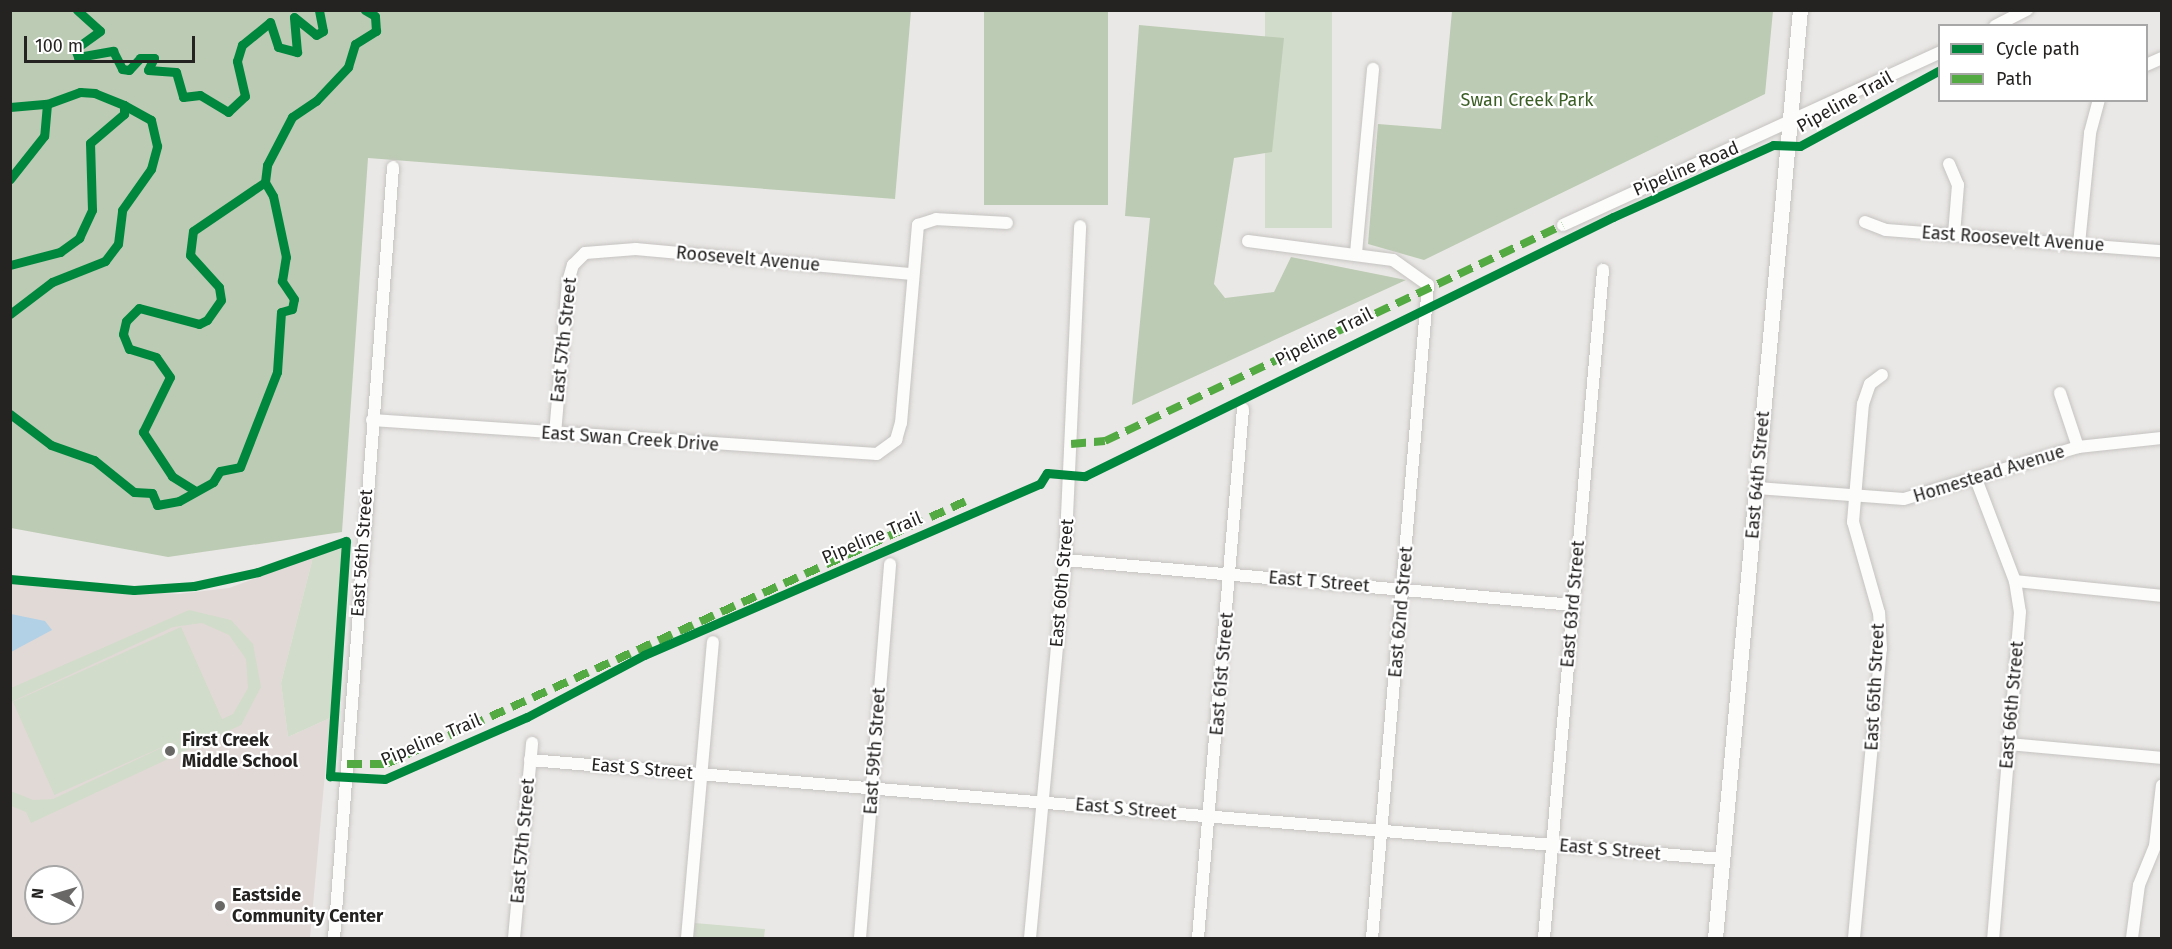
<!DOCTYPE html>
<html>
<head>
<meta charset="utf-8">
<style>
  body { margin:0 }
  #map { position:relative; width:2172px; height:949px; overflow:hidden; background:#eae8e6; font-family:"Fira Sans",sans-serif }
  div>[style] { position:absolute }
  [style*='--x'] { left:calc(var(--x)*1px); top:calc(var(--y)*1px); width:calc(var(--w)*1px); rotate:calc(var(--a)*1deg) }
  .built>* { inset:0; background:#e1d9d6 }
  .green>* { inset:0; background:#d2dcca; transform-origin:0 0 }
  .forest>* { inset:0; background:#bccbb3; transform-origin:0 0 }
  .water>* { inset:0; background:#b2d1e6 }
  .roads { filter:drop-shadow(0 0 2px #c5c3c1) drop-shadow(0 0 2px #c5c3c1) }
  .minor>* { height:12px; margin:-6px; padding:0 6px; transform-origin:6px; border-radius:6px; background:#fcfcfb }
  .tertiary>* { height:15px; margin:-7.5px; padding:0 7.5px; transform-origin:7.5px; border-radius:7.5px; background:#fcfcfb }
  .quiet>* { height:8px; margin-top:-4px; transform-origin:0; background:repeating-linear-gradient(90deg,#53aa43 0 15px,transparent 0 23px) }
  .cycleway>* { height:9px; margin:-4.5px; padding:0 4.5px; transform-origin:4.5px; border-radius:4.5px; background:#00873e }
  .dots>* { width:16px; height:16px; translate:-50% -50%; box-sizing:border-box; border:3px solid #fff; border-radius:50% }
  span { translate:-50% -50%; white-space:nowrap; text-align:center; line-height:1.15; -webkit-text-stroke:4.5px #fff; paint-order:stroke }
  .park-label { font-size:18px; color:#3b5e25 }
  .street-label { font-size:18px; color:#252322 }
  .poi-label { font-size:18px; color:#252322; font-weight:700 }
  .left { translate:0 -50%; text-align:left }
  .frame { position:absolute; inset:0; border:12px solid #252322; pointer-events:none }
  .legend { position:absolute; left:1938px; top:24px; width:210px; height:78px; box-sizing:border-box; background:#fff; border:2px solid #a8a7a7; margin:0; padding:8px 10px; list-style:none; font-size:18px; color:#252322 }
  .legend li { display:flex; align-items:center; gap:12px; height:30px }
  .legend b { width:30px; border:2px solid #a8a7a7 }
  .north { position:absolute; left:24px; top:865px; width:60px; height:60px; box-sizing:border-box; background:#fff; border:2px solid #a8a7a7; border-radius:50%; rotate:275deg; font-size:16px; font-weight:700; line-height:24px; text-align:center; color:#252322 }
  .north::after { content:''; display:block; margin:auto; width:21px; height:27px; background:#6a6867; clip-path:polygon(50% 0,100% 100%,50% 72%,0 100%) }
  .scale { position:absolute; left:24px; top:36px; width:171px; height:27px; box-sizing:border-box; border:3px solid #252322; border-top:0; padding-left:8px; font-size:18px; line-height:21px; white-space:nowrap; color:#252322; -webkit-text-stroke:4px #fff; paint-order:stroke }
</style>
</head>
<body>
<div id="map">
  <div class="built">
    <div style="clip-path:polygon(evenodd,313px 557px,281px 683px,288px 737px,330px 718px,310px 938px,11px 938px,10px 583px,178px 594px,229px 588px,313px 557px,36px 877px,72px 877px,72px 913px,36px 913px,36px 877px)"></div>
  </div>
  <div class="green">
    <div style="left:1265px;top:11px;width:67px;height:217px"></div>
    <div style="clip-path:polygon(343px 548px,330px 718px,288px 737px,281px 683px,313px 557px)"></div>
    <div style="clip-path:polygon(189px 610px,231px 620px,253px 644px,261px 687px,241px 725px,31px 823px,26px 812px,11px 806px,11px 791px,33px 800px,53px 799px,233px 714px,248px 688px,246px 659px,229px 635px,202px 623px,173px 627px,11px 702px,11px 688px)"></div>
    <div style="left:181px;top:627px;width:102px;height:184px;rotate:66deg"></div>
    <div style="clip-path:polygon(695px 923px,765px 929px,764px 938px,693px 938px)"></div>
  </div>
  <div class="forest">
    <div style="clip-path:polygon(10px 11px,911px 11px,895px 199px,368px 158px,342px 532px,168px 557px,11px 528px)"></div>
    <div style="left:984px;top:11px;width:124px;height:194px"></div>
    <div style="clip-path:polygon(1452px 11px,1773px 11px,1765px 94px,1424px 260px,1368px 244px,1378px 124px,1441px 129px)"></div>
    <div style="clip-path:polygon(1139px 25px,1284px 38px,1272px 152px,1234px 158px,1214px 284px,1225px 298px,1274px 292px,1291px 257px,1406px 280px,1132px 405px,1150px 218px,1125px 216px)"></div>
  </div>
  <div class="water">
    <div style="clip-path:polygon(11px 614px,45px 621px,52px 630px,11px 652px)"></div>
  </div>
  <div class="roads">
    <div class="minor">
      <div style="--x:1995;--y:26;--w:36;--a:-27"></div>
      <div style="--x:2146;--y:65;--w:17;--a:-24"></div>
      <div style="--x:1949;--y:164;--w:23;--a:67"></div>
      <div style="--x:1958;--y:185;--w:50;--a:94.6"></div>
      <div style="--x:1865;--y:222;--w:22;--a:21"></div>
      <div style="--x:1886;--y:230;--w:277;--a:4.4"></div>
      <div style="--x:1563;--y:225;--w:415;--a:-24.6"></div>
      <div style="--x:1248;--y:241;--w:146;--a:7.5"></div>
      <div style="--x:1393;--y:260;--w:43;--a:35.5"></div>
      <div style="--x:1428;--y:285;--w:655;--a:94.9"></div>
      <div style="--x:2079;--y:244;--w:112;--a:-84.3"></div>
      <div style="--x:2090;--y:133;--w:34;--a:-75"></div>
      <div style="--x:1356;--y:253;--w:185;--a:-84.7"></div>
      <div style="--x:2060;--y:393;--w:57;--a:71.6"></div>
      <div style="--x:372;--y:420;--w:506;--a:3.85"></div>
      <div style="--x:877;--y:454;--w:24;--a:-36"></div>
      <div style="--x:896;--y:440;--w:18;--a:-74"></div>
      <div style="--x:901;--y:423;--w:199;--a:-85.1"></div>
      <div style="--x:918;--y:225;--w:19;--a:-18"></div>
      <div style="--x:936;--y:219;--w:71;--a:3.2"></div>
      <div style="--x:555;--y:434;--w:153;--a:-85.1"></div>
      <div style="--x:568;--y:282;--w:18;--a:-74"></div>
      <div style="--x:573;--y:265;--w:17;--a:-45"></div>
      <div style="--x:585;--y:253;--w:51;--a:-4.5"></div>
      <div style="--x:636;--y:249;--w:277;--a:5.2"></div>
      <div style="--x:1976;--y:479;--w:109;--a:69.1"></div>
      <div style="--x:2015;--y:581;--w:31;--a:81"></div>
      <div style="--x:2020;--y:612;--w:327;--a:94.7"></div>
      <div style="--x:1757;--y:488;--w:147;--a:4.3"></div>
      <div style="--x:1904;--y:499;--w:182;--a:-16.6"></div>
      <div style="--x:2078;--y:447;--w:84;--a:-6.1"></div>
      <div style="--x:1065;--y:560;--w:510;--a:5.06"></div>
      <div style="--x:2015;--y:581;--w:148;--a:5.8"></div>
      <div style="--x:2009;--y:744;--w:154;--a:5.2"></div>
      <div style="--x:530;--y:760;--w:1196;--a:4.75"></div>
      <div style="--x:334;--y:938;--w:773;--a:-85.62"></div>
      <div style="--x:514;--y:938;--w:196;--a:-84.7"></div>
      <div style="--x:687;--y:938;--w:297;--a:-85"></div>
      <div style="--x:860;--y:938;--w:375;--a:-85.4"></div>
      <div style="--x:1030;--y:938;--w:380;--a:-84.7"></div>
      <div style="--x:1065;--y:560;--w:334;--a:-87.4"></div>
      <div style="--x:1198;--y:938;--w:531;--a:-85.14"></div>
      <div style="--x:1544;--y:938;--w:671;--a:-84.95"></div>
      <div style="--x:1854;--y:938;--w:290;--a:-84.7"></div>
      <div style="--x:1881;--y:649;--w:36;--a:-93"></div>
      <div style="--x:1879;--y:613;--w:95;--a:-105.9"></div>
      <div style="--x:1853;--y:522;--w:118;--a:-85.2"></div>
      <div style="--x:1863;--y:404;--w:21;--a:-71"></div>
      <div style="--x:1870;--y:384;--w:15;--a:-37"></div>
      <div style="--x:2132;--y:938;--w:53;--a:-82.5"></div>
      <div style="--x:2139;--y:885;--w:42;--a:-67.7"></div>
      <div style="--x:2155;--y:846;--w:61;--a:-83.5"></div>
    </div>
    <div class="tertiary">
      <div style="--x:1715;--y:938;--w:932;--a:-84.77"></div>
    </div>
  </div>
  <div class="quiet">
    <div style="--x:1071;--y:444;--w:34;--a:-5"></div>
    <div style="--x:1105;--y:441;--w:506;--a:-25.25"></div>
    <div style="--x:347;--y:764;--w:39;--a:0"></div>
    <div style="--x:386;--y:764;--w:637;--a:-24.39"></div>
  </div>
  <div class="cycleway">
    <div style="--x:77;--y:10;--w:31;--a:42"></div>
    <div style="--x:100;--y:31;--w:31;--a:144"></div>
    <div style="--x:75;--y:49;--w:9;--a:69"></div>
    <div style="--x:78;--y:57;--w:36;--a:-10"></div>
    <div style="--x:113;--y:51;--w:20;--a:63"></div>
    <div style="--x:122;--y:69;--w:7;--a:8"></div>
    <div style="--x:129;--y:70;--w:16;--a:-47"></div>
    <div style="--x:140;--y:58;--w:14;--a:0"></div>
    <div style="--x:154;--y:58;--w:13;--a:117"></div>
    <div style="--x:148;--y:70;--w:28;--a:4"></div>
    <div style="--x:176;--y:72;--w:26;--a:74"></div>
    <div style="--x:183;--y:97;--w:17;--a:-7"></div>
    <div style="--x:200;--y:95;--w:33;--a:31"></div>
    <div style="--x:228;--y:112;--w:23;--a:-43"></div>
    <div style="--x:245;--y:96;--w:36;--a:-103"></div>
    <div style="--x:237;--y:61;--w:17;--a:-73"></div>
    <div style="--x:242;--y:45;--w:36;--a:-39"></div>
    <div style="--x:270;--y:22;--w:26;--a:72"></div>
    <div style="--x:278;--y:47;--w:20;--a:15"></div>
    <div style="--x:297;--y:52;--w:35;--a:-95"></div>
    <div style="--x:294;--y:17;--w:28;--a:39"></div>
    <div style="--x:316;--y:35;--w:8;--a:-30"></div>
    <div style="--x:323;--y:31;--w:21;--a:-101"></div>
    <div style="--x:10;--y:107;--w:37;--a:-5"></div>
    <div style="--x:47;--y:104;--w:32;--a:95"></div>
    <div style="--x:44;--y:136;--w:55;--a:128.3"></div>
    <div style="--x:10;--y:265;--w:52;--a:-14.6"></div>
    <div style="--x:60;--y:252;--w:24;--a:-36"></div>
    <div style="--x:79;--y:238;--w:31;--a:-65"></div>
    <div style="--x:92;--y:210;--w:67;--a:-91.7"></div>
    <div style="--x:90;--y:143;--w:45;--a:-40.5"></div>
    <div style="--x:124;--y:114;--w:9;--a:-90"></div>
    <div style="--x:124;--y:105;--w:31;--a:-158"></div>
    <div style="--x:95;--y:93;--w:15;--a:-176"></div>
    <div style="--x:80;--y:92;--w:35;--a:160"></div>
    <div style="--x:10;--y:314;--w:53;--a:-37.3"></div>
    <div style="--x:52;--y:282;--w:57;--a:-21.6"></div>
    <div style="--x:105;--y:261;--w:21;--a:-53"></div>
    <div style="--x:118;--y:244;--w:34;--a:-83"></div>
    <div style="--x:122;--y:210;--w:50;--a:-54.7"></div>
    <div style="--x:151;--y:169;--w:24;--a:-75"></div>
    <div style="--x:157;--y:146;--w:27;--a:-103"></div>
    <div style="--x:151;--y:120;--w:31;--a:-151"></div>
    <div style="--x:10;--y:414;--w:51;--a:37.1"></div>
    <div style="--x:51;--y:445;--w:46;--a:19.2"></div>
    <div style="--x:94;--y:460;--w:51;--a:38.7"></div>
    <div style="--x:134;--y:492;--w:18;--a:3"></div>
    <div style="--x:152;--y:493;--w:13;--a:67"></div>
    <div style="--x:157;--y:505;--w:22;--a:-10"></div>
    <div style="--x:179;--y:501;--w:39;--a:-29"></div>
    <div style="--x:213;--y:482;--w:13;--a:-58"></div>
    <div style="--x:220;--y:471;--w:20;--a:-11"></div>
    <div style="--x:240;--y:467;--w:102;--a:-68.7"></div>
    <div style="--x:277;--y:372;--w:60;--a:-86.2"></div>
    <div style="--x:281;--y:312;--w:11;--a:-15"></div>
    <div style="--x:292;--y:309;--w:10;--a:-79"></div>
    <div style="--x:294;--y:299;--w:22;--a:-124"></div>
    <div style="--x:282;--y:281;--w:24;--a:-81"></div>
    <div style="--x:286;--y:257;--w:62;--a:-102"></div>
    <div style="--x:273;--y:196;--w:16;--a:-120"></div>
    <div style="--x:265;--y:182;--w:17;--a:-83"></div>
    <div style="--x:267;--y:165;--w:54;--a:-62.5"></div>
    <div style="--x:292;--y:117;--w:29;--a:-34"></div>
    <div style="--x:316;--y:101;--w:47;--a:-46.7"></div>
    <div style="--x:348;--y:67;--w:24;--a:-73"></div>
    <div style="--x:355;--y:44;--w:25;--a:-32"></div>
    <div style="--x:376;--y:31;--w:15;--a:-94"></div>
    <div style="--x:375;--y:16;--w:12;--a:-149"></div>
    <div style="--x:194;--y:490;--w:26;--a:-148"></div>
    <div style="--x:172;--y:476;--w:53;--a:-123.4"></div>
    <div style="--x:143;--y:432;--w:61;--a:-63.9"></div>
    <div style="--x:170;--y:377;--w:24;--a:-125"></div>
    <div style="--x:156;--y:357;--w:28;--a:-163"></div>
    <div style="--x:129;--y:349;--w:16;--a:-112"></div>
    <div style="--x:123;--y:334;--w:13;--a:-77"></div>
    <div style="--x:126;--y:321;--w:18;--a:-45"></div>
    <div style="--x:139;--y:308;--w:62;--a:14.9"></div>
    <div style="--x:199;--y:324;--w:9;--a:-27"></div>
    <div style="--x:207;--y:320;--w:24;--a:-55"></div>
    <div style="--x:221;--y:300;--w:13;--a:-99"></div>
    <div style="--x:219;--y:287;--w:43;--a:-132.2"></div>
    <div style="--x:190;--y:255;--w:24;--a:-83"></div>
    <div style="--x:193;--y:231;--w:87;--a:-34.2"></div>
    <div style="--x:10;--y:579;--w:124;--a:5.1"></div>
    <div style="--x:134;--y:590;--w:60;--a:-3.8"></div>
    <div style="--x:194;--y:586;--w:66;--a:-12.3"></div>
    <div style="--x:258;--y:572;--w:93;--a:-19.4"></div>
    <div style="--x:346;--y:541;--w:236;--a:93.9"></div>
    <div style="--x:330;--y:776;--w:55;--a:3.1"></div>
    <div style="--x:385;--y:779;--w:155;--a:-23.6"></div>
    <div style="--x:527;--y:717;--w:132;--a:-27.9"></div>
    <div style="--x:644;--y:655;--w:431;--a:-23.4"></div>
    <div style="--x:1040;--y:484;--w:13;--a:-58"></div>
    <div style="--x:1047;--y:473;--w:38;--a:5"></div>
    <div style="--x:1085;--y:476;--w:588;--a:-26.13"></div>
    <div style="--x:1613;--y:217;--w:175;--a:-24.2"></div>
    <div style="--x:1773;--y:145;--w:27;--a:2"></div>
    <div style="--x:1800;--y:146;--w:159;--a:-28.5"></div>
  </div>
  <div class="dots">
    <div style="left:170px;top:751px;background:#6a6867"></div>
    <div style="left:220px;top:906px;background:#6a6867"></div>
  </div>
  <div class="park-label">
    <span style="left:1527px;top:100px">Swan Creek Park</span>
  </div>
  <div class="street-label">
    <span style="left:1845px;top:102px;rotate:-29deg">Pipeline Trail</span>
    <span style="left:1686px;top:169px;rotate:-23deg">Pipeline Road</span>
    <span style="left:2013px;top:239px;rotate:4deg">East Roosevelt Avenue</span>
    <span style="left:748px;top:259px;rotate:5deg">Roosevelt Avenue</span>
    <span style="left:1324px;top:337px;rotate:-27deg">Pipeline Trail</span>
    <span style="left:564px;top:340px;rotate:-84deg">East 57th Street</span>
    <span style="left:630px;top:439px;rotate:4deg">East Swan Creek Drive</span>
    <span style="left:1989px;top:474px;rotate:-17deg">Homestead Avenue</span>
    <span style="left:1758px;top:475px;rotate:-85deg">East 64th Street</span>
    <span style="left:872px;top:538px;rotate:-23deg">Pipeline Trail</span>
    <span style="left:362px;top:553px;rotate:-86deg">East 56th Street</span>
    <span style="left:1319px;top:582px;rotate:5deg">East T Street</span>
    <span style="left:1062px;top:583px;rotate:-85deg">East 60th Street</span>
    <span style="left:1573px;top:604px;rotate:-85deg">East 63rd Street</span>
    <span style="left:1401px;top:612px;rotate:-85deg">East 62nd Street</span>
    <span style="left:1222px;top:674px;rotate:-85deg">East 61st Street</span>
    <span style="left:1875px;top:687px;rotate:-87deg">East 65th Street</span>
    <span style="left:2012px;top:705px;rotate:-85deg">East 66th Street</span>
    <span style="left:431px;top:740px;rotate:-23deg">Pipeline Trail</span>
    <span style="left:875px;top:751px;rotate:-86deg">East 59th Street</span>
    <span style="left:642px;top:769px;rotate:5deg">East S Street</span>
    <span style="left:1126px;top:809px;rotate:5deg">East S Street</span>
    <span style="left:523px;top:841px;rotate:-85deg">East 57th Street</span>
    <span style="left:1610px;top:850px;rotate:5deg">East S Street</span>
  </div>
  <div class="poi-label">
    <span class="left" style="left:182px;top:751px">First Creek<br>Middle School</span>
    <span class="left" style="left:232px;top:906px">Eastside<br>Community Center</span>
  </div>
  <div class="frame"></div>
  <ul class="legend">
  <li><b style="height:8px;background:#00873e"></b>Cycle path</li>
  <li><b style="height:8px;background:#53aa43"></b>Path</li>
  </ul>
  <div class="north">N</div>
  <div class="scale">100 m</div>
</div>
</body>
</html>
